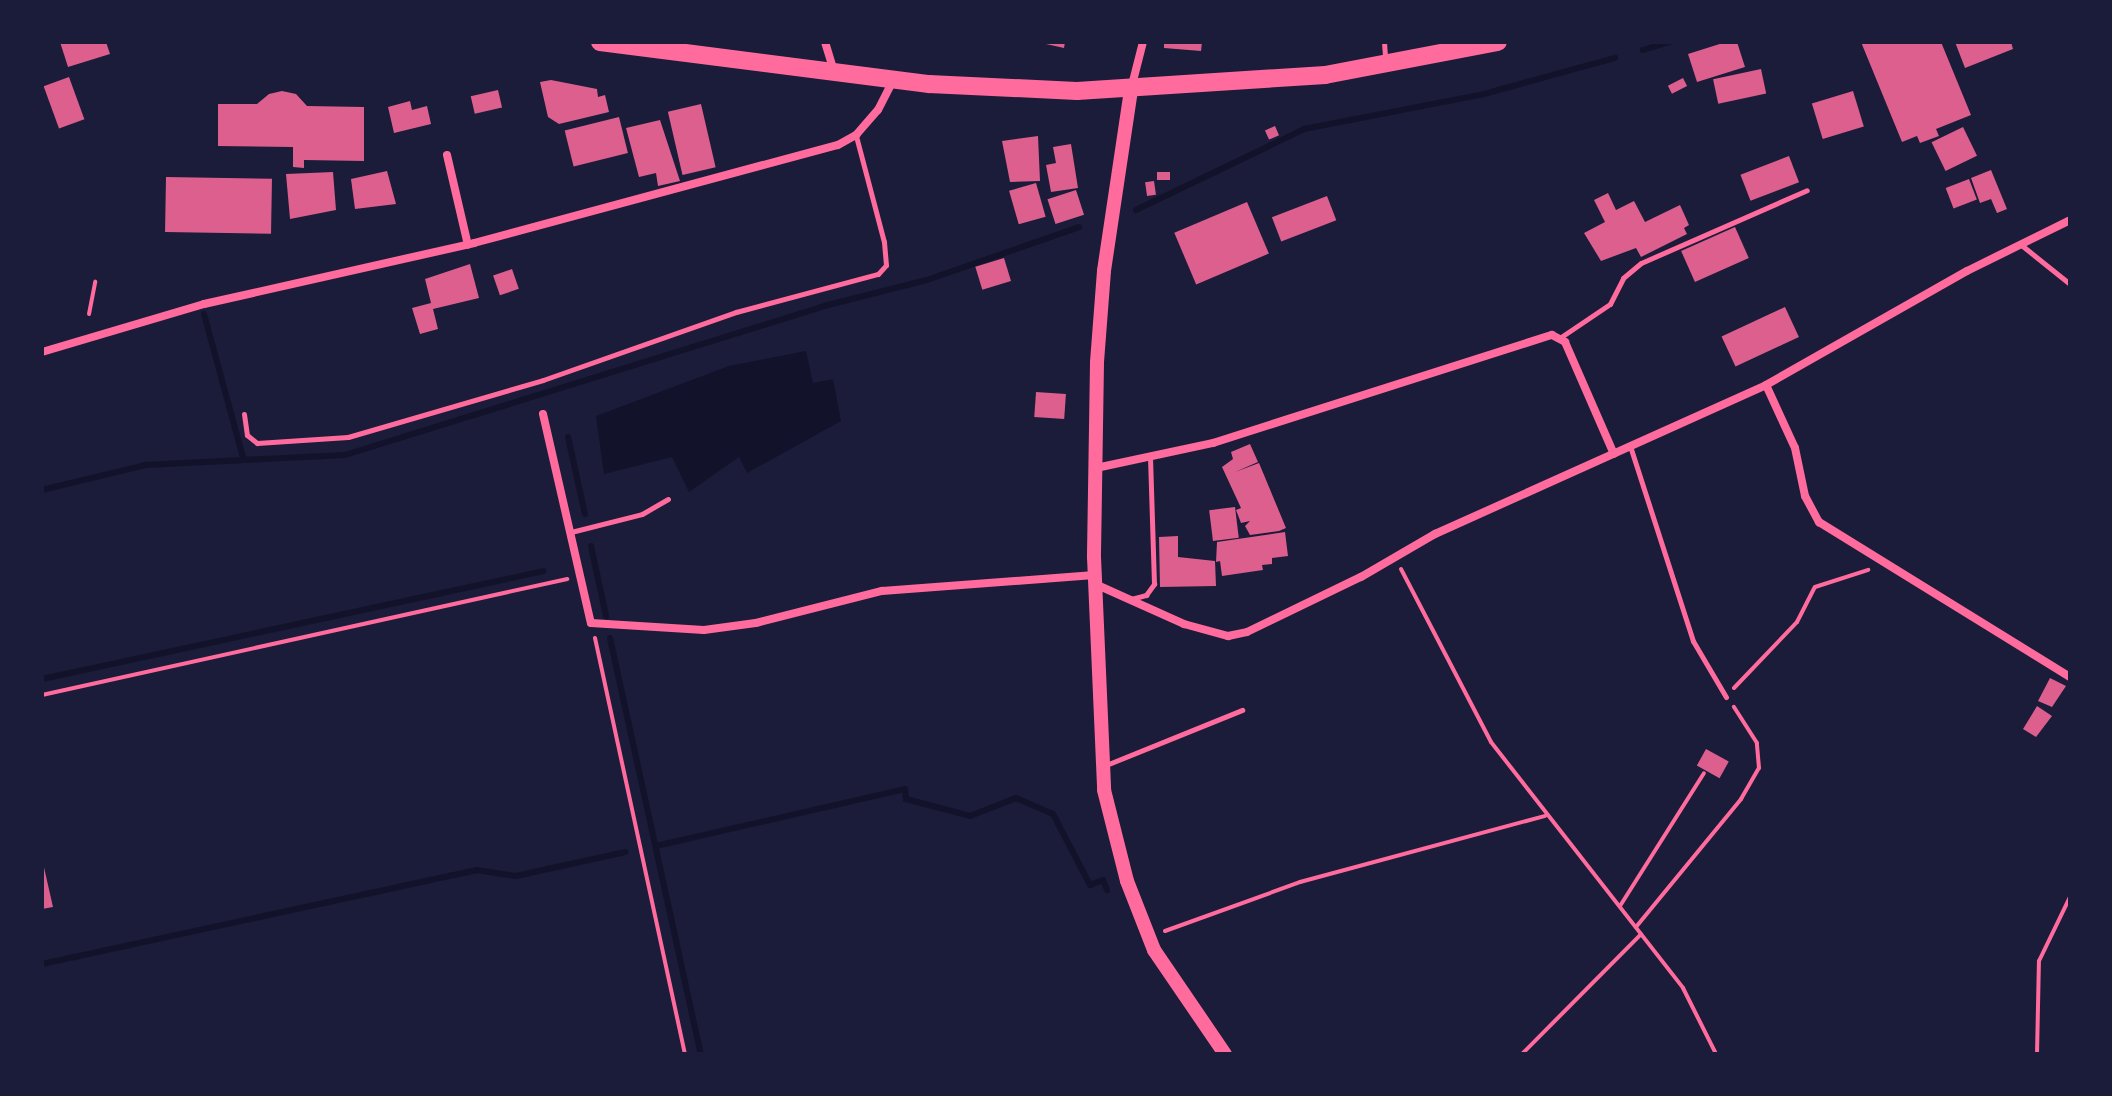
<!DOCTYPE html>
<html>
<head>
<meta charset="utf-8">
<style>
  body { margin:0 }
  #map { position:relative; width:2112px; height:1096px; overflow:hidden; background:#1b1b3a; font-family:"IBM Plex Sans",sans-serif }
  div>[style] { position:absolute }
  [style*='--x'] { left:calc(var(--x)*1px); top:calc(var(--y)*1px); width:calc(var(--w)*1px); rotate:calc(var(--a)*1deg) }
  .water>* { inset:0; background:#12122b }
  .stream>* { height:6px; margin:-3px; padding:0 3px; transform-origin:3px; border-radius:3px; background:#12122b }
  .building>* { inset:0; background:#dd5f8e; transform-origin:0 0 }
  .path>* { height:4px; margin:-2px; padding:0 2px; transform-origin:2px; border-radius:2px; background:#ff6b9d }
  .service>* { height:5px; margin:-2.5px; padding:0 2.5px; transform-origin:2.5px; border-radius:2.5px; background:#ff6b9d }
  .minor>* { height:8px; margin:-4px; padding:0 4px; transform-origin:4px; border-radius:4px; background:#ff6b9d }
  .secondary>* { height:14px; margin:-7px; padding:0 7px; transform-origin:7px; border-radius:7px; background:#ff6b9d }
  .trunk>* { height:18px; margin:-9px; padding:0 9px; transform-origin:9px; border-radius:9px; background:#ff6b9d }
  span { translate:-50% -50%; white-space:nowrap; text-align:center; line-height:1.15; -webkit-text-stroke:8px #1b1b3a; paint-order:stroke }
  .frame { position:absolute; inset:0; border:44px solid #1b1b3a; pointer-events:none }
</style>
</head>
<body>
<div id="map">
  <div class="water">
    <div style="clip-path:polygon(806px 351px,813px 383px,833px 379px,841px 421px,747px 473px,739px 457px,689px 492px,672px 457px,604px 474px,596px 416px,729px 366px)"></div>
  </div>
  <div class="stream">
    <div style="--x:1643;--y:50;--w:28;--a:-17"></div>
    <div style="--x:1136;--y:210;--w:187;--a:-25.7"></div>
    <div style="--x:1304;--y:129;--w:183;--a:-11"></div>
    <div style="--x:1484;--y:94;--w:136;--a:-15.4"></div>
    <div style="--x:204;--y:314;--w:149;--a:74.8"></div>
    <div style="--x:568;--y:437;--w:79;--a:77.6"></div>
    <div style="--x:42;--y:490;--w:106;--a:-13.6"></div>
    <div style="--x:145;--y:465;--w:200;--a:-2.9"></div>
    <div style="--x:345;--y:455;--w:506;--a:-17.25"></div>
    <div style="--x:828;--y:305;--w:102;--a:-14.2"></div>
    <div style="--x:927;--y:280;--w:161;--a:-19.2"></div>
    <div style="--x:591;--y:546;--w:72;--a:77.9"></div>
    <div style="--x:610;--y:638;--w:426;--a:77.7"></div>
    <div style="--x:42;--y:679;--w:513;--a:-12.14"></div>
    <div style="--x:656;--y:846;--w:255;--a:-12.9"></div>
    <div style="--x:905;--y:789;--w:10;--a:84"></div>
    <div style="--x:906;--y:799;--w:66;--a:14.9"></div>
    <div style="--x:970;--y:816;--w:49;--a:-21.4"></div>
    <div style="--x:1016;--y:798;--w:40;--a:23.4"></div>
    <div style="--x:1053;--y:814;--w:80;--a:62.5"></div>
    <div style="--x:1090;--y:885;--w:14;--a:-21"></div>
    <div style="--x:1103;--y:880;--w:11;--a:68"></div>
    <div style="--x:42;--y:964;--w:445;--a:-12.2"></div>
    <div style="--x:477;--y:870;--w:39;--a:9"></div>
    <div style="--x:516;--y:876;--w:112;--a:-12.4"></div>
  </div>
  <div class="building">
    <div style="clip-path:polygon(60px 42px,106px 42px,110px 54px,68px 67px)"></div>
    <div style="clip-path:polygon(1037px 42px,1065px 42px,1064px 48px)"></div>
    <div style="clip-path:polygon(1164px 42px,1202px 42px,1201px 51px,1164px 48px)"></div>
    <div style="clip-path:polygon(1726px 42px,1737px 42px,1745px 67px,1697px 82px,1688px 54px)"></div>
    <div style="clip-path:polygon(1861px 42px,1941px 42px,1971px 115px,1936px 129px,1939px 136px,1920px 143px,1917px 136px,1902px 142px)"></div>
    <div style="clip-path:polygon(1955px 42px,2011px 42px,2013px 49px,1965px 68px)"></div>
    <div style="left:1761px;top:69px;width:25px;height:49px;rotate:78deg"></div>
    <div style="left:69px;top:77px;width:45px;height:27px;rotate:70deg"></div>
    <div style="left:1683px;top:78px;width:9px;height:17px;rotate:63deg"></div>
    <div style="clip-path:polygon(551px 80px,597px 89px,598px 97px,605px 95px,609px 112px,559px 124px,548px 117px,540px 82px)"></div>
    <div style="left:498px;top:90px;width:18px;height:28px;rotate:77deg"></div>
    <div style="clip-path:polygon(282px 91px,296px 94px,307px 106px,364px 107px,364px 161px,304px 160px,304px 168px,293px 167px,293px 147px,218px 146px,218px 104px,257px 104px,269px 94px)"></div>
    <div style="left:1853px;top:91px;width:37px;height:43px;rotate:73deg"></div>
    <div style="clip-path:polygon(410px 101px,412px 110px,427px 106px,431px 124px,394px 133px,388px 107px)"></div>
    <div style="left:701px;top:104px;width:65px;height:34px;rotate:77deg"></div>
    <div style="left:619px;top:117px;width:37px;height:56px;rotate:76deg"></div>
    <div style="clip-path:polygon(660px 120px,680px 181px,658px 186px,656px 173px,639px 177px,626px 128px)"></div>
    <div style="left:1275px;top:126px;width:10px;height:11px;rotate:66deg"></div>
    <div style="left:1963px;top:127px;width:32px;height:35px;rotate:64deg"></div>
    <div style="clip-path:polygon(1038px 136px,1040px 181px,1010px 182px,1002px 141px)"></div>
    <div style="clip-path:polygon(1071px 144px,1078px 188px,1051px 192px,1046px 165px,1056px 163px,1053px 147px)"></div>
    <div style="left:1789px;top:156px;width:28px;height:52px;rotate:69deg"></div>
    <div style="clip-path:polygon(1991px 170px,2007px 209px,1997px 213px,1991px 199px,1980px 203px,1971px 178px)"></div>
    <div style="clip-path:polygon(387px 171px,396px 204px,355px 209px,351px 179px)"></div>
    <div style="clip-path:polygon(333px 172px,336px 210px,290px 219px,286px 174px)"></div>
    <div style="left:1170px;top:172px;width:8px;height:13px;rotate:90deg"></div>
    <div style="left:166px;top:177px;width:106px;height:55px;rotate:1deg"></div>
    <div style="left:1969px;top:179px;width:22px;height:25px;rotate:69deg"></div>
    <div style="left:1154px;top:181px;width:14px;height:9px;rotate:82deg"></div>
    <div style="left:1036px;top:183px;width:35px;height:28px;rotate:74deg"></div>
    <div style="left:1076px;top:190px;width:26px;height:30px;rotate:72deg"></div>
    <div style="clip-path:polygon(1608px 193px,1616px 210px,1634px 201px,1645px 222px,1680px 205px,1689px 225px,1684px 228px,1687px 234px,1641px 257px,1636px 248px,1601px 261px,1584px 233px,1605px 222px,1594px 200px)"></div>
    <div style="left:1327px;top:196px;width:26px;height:59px;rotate:69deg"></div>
    <div style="left:1247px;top:202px;width:56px;height:79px;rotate:67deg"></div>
    <div style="left:1735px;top:227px;width:34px;height:59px;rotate:66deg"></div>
    <div style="left:1004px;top:258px;width:24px;height:30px;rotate:73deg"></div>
    <div style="clip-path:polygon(470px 264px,479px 298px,433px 309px,438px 329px,420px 334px,412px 308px,431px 303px,425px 279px)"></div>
    <div style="left:512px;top:269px;width:21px;height:20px;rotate:71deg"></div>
    <div style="left:1785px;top:307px;width:33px;height:70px;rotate:65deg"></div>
    <div style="left:1036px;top:392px;width:30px;height:25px;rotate:4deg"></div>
    <div style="clip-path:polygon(1250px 444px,1258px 462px,1235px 472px,1259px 463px,1286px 528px,1279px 531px,1250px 535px,1245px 526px,1250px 521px,1241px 523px,1236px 510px,1241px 508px,1222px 467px,1233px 459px,1231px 452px)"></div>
    <div style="left:1235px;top:507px;width:31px;height:26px;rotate:83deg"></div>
    <div style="clip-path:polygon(1285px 532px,1288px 556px,1272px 558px,1272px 564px,1262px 565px,1263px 570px,1222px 576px,1220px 561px,1216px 562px,1217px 542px)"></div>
    <div style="clip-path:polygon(1178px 536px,1178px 557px,1215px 561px,1216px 586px,1160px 587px,1159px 537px)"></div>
    <div style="clip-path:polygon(2050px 678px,2066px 686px,2052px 707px,2038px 701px)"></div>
    <div style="clip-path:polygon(2037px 706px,2052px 716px,2036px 737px,2023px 729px)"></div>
    <div style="left:1706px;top:749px;width:26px;height:19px;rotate:29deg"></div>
    <div style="clip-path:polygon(43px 863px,53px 907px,42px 909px,42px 864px)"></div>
  </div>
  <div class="path">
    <div style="--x:89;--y:314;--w:33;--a:-79"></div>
    <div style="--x:1401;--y:569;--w:195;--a:62.5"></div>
    <div style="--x:1491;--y:742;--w:312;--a:52"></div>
    <div style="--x:1683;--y:988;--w:74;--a:63.4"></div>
    <div style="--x:595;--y:638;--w:426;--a:77.8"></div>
    <div style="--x:1734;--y:688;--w:91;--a:-46.3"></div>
    <div style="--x:1797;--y:622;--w:39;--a:-63"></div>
    <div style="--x:1815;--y:587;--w:56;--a:-17.8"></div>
    <div style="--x:42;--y:695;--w:538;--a:-12.46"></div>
    <div style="--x:1620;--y:906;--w:157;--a:-57.7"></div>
    <div style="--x:1636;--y:927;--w:166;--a:-50.6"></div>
    <div style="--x:1741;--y:799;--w:36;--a:-60"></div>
    <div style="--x:1759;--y:768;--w:25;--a:-95"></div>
    <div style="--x:1757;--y:743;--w:43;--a:-122.6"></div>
    <div style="--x:1165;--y:931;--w:144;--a:-19.9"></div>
    <div style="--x:1300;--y:882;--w:254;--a:-15.1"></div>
    <div style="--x:1522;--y:1054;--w:169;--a:-45.2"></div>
    <div style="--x:2037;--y:1054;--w:93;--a:-88.8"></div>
    <div style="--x:2039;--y:961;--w:71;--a:-64.2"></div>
  </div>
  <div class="service">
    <div style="--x:1384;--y:42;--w:16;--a:86"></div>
    <div style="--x:2020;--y:244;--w:64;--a:38.7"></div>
    <div style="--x:1561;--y:337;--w:59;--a:-34"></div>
    <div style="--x:1610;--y:304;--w:29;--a:-63"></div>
    <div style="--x:1623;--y:278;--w:23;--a:-40"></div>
    <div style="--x:1641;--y:263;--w:181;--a:-23.7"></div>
    <div style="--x:244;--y:414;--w:21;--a:82"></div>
    <div style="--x:247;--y:435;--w:13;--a:39"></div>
    <div style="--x:257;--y:443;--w:91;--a:-3.8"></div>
    <div style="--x:348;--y:437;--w:203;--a:-16.3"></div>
    <div style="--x:543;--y:380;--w:205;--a:-19.4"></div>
    <div style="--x:736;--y:312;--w:147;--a:-15"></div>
    <div style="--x:878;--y:274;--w:12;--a:-48"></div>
    <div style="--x:886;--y:265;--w:23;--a:-95"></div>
    <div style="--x:884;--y:242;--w:110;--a:-104.8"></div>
    <div style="--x:1631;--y:449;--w:202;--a:72.1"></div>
    <div style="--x:1693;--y:641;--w:65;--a:59.5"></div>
    <div style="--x:571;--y:532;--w:73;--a:-14.2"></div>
    <div style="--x:642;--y:514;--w:30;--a:-30"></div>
    <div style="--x:1131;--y:599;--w:16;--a:-15"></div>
    <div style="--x:1146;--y:595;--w:14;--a:-54"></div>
    <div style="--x:1154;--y:584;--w:124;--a:-91.8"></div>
    <div style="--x:1106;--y:765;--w:147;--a:-22"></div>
  </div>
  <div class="minor">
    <div style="--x:825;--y:42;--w:30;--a:73"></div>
    <div style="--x:1131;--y:89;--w:49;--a:-75.7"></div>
    <div style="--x:447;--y:155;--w:92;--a:76.9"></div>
    <div style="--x:42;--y:352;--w:169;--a:-16.5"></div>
    <div style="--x:204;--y:304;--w:277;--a:-12.7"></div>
    <div style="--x:474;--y:243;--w:377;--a:-15.1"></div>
    <div style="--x:838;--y:145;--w:21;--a:-29"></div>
    <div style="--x:856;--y:135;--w:33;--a:-49"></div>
    <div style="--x:878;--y:110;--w:33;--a:-63"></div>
    <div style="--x:1766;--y:385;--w:69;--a:65.3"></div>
    <div style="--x:1795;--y:448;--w:49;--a:78.2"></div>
    <div style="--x:1805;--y:496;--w:30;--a:62"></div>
    <div style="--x:1819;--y:522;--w:295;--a:31.7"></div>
    <div style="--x:543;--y:414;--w:214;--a:77.1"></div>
    <div style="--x:591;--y:623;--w:113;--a:3.5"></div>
    <div style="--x:704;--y:630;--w:52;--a:-7.7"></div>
    <div style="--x:756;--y:623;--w:130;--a:-14.3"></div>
    <div style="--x:882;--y:591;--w:213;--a:-4.3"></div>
    <div style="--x:1096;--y:468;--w:120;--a:-12.1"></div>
    <div style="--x:1213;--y:443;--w:356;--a:-17.7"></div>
    <div style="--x:1552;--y:335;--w:15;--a:28"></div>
    <div style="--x:1565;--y:342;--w:122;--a:66.4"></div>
    <div style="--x:1095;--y:584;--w:98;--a:24.2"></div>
    <div style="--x:1184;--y:624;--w:46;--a:15.3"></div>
    <div style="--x:1228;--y:636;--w:19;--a:-12"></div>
    <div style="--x:1247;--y:632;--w:127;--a:-25.8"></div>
    <div style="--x:1361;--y:577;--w:86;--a:-30.2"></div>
    <div style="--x:1435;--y:534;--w:363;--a:-24.2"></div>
    <div style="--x:1766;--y:385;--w:231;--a:-29.6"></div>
    <div style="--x:1967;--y:271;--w:115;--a:-26.3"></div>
  </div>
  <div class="secondary">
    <div style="--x:1131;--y:90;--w:183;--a:98.5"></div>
    <div style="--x:1104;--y:271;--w:92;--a:94.4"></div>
    <div style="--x:1097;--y:363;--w:194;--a:90.9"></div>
    <div style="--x:1094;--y:557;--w:233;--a:87.5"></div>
    <div style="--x:1104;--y:790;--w:94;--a:75.8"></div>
    <div style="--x:1127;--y:881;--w:74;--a:68.6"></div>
    <div style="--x:1154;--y:950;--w:126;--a:55.7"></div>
  </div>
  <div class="trunk">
    <div style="--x:600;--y:42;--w:332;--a:7.3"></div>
    <div style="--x:929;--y:84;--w:148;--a:2.7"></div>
    <div style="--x:1077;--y:91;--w:249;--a:-3.7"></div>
    <div style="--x:1325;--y:75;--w:176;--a:-10.8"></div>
  </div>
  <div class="frame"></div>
</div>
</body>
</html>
